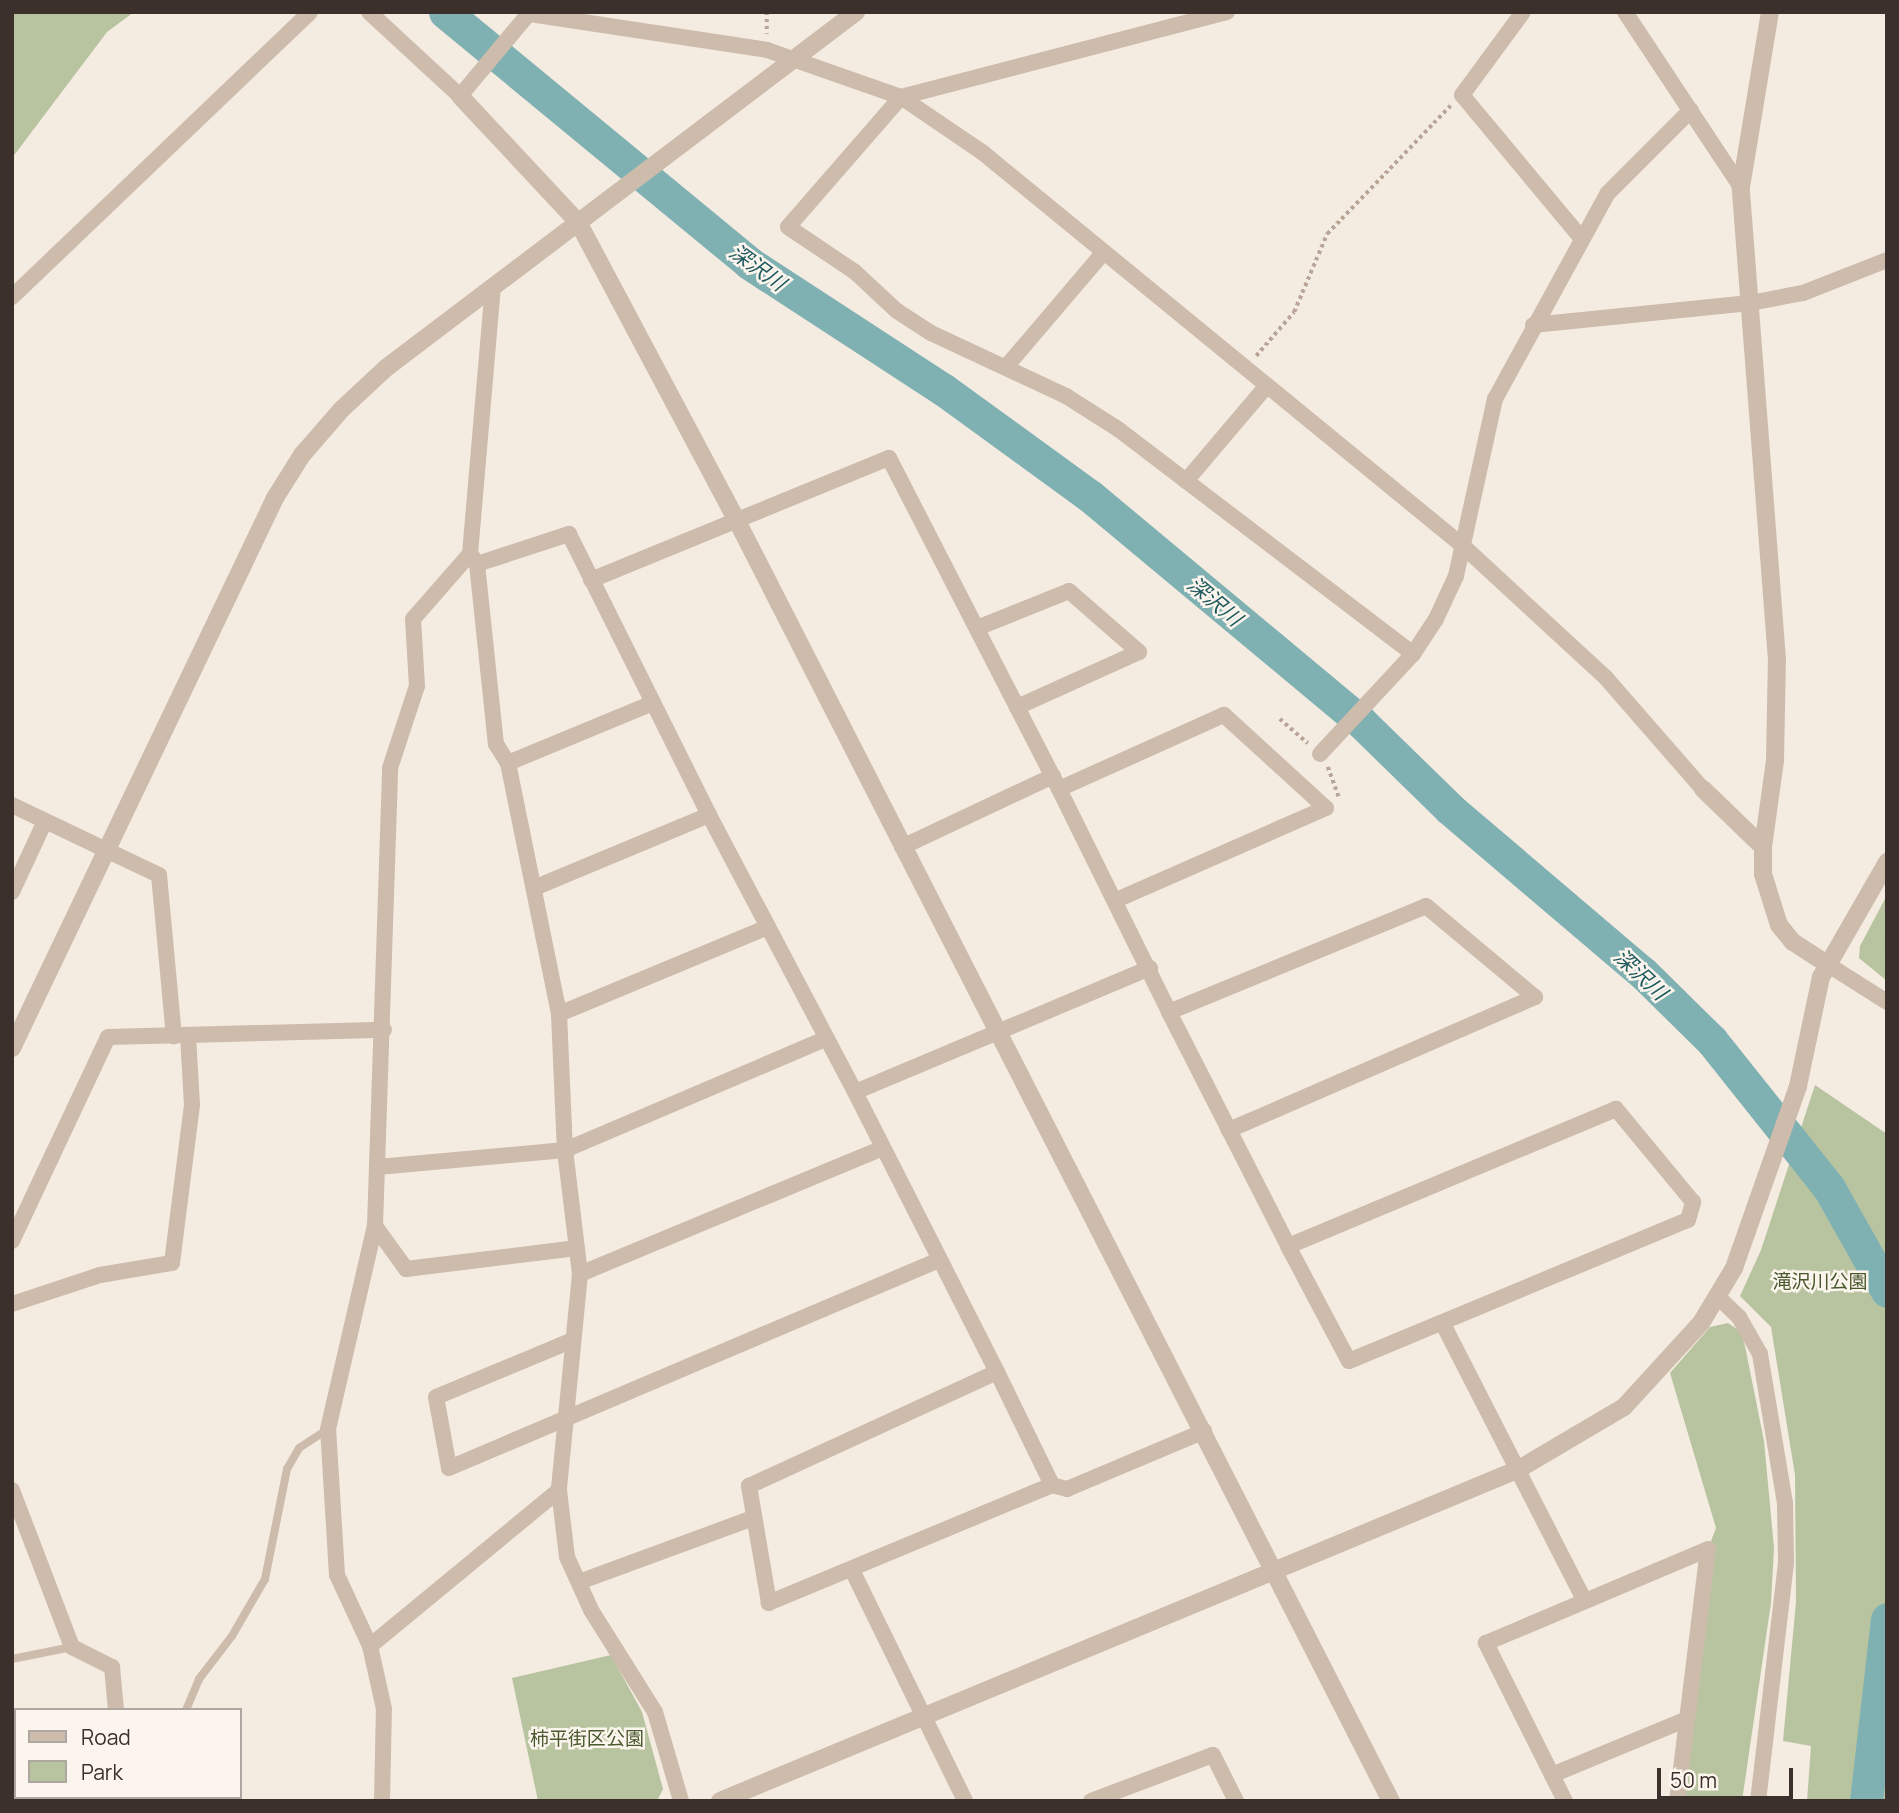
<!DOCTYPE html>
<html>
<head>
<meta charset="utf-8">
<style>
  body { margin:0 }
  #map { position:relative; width:1899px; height:1813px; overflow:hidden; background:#f4ebe1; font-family:Manrope,"Noto Sans JP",sans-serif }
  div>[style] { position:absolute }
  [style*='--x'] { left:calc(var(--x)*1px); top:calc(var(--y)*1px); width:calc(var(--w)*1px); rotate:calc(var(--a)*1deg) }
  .green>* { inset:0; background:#b8c4a0 }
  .river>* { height:33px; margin:-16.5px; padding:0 16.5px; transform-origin:16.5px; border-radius:16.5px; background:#7fb0b2 }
  .path>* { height:3.5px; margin-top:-1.75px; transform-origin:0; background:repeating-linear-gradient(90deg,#b9a596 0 3.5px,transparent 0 7px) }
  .service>* { height:8px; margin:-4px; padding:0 4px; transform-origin:4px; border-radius:4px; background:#cdbbac }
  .minor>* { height:16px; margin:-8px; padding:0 8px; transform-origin:8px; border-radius:8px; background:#cdbbac }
  .tertiary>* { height:18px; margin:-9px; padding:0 9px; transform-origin:9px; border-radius:9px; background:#cdbbac }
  span { translate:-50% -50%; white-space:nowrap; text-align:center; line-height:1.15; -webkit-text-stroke:5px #fbf5ee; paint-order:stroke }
  .park-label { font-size:19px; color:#4a5a2e }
  .water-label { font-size:21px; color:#1f5a5e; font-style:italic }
  .frame { position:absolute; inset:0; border:14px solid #3b302b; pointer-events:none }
  .legend { position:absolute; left:14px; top:1708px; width:228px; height:91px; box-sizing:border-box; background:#fbf5ee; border:2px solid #aea6a0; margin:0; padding:9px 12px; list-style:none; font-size:21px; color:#3b302b }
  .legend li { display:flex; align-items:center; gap:14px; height:35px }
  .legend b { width:35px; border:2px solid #aea6a0 }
  .scale { position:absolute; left:1657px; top:1768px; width:136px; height:32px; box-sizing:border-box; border:4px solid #3b302b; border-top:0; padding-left:9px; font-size:21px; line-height:24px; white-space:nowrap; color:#3b302b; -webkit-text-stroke:5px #fbf5ee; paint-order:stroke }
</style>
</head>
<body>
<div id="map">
  <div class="green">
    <div style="clip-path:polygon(12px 12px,134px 12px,107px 32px,12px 158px)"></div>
    <div style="clip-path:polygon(1887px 895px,1887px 981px,1859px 958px,1860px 946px)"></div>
    <div style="clip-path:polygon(1815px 1085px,1887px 1134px,1887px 1801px,1807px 1801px,1811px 1746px,1783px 1741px,1796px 1602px,1795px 1475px,1771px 1327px,1740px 1296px,1761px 1250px)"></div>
    <div style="clip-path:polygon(1728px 1323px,1740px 1331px,1745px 1346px,1764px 1441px,1774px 1548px,1771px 1603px,1742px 1801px,1679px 1801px,1708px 1549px,1716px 1528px,1670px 1373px,1710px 1327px)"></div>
    <div style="clip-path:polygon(611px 1655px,642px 1712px,663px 1789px,657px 1801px,538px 1801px,512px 1678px)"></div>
  </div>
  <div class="river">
    <div style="--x:445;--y:12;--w:394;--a:39.5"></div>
    <div style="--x:749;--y:263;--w:233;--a:33.1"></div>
    <div style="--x:944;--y:390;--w:180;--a:36"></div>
    <div style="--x:1090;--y:496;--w:353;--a:39.8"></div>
    <div style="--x:1361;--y:722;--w:124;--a:44.3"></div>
    <div style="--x:1450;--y:809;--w:253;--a:40.4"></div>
    <div style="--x:1643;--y:973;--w:97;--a:44.6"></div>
    <div style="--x:1712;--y:1041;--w:188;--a:51.5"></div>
    <div style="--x:1829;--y:1188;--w:118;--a:60.6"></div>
    <div style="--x:1866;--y:1801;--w:183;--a:-83.4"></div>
  </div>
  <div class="path">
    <div style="--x:767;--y:12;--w:22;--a:90"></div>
    <div style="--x:1256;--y:356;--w:58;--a:-49.2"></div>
    <div style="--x:1294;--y:312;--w:85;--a:-67.1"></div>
    <div style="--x:1327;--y:234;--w:178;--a:-46.1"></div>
    <div style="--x:1280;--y:719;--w:37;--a:41"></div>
    <div style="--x:1328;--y:767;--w:33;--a:70"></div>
    <div style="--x:1887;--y:942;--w:5;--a:90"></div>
  </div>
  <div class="service">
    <div style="--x:12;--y:1659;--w:61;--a:-11.3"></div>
    <div style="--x:186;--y:1710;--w:34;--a:-67"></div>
    <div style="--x:199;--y:1679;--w:54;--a:-52.5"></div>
    <div style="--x:232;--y:1636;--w:66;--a:-59.9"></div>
    <div style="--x:265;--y:1579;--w:112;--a:-78.7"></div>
    <div style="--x:287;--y:1469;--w:24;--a:-60"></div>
    <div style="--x:299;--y:1448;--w:35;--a:-33"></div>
    <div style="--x:159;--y:1801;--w:4;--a:-76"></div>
  </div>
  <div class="minor">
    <div style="--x:369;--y:12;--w:124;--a:42.7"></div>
    <div style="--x:460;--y:96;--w:109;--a:-50.2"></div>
    <div style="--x:1227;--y:12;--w:337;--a:165.4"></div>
    <div style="--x:901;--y:97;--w:172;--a:131"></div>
    <div style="--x:788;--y:227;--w:81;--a:33.9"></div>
    <div style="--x:855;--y:272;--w:57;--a:42.9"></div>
    <div style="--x:897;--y:311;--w:40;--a:32.9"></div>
    <div style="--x:931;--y:333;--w:149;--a:25"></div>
    <div style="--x:1066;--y:396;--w:62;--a:32.4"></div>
    <div style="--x:1118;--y:429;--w:371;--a:37.3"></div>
    <div style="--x:1523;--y:12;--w:103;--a:126.3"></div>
    <div style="--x:1462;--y:95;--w:186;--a:50.2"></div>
    <div style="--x:1625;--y:12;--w:210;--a:56.5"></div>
    <div style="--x:530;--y:14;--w:240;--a:8.6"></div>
    <div style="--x:767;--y:50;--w:142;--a:19.3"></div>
    <div style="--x:901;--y:97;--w:98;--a:34.2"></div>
    <div style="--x:982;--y:152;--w:622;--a:39.32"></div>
    <div style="--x:1463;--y:546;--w:195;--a:42.7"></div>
    <div style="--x:1606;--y:678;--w:147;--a:48.9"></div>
    <div style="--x:12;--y:297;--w:412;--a:-43.7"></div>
    <div style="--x:1533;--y:325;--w:218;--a:-5.8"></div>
    <div style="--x:1750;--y:303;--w:54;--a:-10.7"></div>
    <div style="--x:1803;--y:293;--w:90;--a:-21.4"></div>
    <div style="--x:1006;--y:367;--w:150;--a:-49.6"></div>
    <div style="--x:1186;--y:481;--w:122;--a:-49.7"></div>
    <div style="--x:472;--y:556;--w:9;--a:58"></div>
    <div style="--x:477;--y:564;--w:181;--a:84"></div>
    <div style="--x:496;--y:744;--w:22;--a:58"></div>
    <div style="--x:508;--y:763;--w:256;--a:78.5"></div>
    <div style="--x:559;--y:1014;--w:136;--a:87.5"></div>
    <div style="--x:565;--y:1150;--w:125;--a:83.1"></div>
    <div style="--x:580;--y:1274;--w:217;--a:95.6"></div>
    <div style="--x:559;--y:1490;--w:67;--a:83.2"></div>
    <div style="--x:567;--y:1557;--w:58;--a:65.6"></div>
    <div style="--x:591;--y:1610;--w:120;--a:57.9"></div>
    <div style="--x:655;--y:1712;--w:93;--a:73.7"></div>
    <div style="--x:477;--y:564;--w:97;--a:-18.1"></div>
    <div style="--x:569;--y:534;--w:314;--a:63.5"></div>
    <div style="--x:709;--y:815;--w:313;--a:62.2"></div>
    <div style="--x:855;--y:1092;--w:314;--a:63.1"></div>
    <div style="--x:997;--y:1372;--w:126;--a:64"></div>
    <div style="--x:1052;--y:1485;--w:307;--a:157.4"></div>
    <div style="--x:769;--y:1603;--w:119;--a:-99.7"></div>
    <div style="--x:749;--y:1486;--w:273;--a:-24.7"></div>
    <div style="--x:591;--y:580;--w:322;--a:-22.3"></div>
    <div style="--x:889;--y:458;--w:372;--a:62.8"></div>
    <div style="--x:1059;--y:789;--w:249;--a:63.7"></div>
    <div style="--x:1169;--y:1012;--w:263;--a:63"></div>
    <div style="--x:1288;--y:1246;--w:130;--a:62.1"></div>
    <div style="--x:1349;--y:1361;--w:367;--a:-22.6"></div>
    <div style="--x:1688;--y:1220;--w:19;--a:-74"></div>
    <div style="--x:1693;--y:1202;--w:121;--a:-129.6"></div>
    <div style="--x:1616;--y:1109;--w:355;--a:157.3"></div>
    <div style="--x:977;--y:628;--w:99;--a:-21.9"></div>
    <div style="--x:1069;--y:591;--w:93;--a:41.1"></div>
    <div style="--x:1139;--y:652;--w:134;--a:155.7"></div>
    <div style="--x:1320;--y:754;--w:137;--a:-47.1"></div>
    <div style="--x:1413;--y:654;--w:42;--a:-56.7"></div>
    <div style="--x:1436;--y:619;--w:47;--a:-65.1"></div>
    <div style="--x:1456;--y:576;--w:181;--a:-77.6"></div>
    <div style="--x:1495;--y:399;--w:235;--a:-61.3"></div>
    <div style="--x:1608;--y:193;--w:117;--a:-45"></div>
    <div style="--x:508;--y:763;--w:157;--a:-22.5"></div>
    <div style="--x:1059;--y:789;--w:181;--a:-24.2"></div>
    <div style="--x:1224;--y:715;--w:138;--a:42.4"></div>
    <div style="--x:1326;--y:808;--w:229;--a:156.3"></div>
    <div style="--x:12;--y:805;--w:163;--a:25.5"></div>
    <div style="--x:159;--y:875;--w:162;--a:84.7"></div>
    <div style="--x:902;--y:847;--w:167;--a:-25.2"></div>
    <div style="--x:534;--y:888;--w:190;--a:-22.6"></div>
    <div style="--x:12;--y:892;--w:78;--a:-65.1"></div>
    <div style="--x:1827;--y:964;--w:71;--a:32.3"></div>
    <div style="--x:1169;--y:1012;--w:278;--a:-22.4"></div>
    <div style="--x:1426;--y:906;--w:142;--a:39.9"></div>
    <div style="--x:1535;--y:997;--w:334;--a:156.5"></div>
    <div style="--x:559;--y:1014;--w:226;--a:-22.6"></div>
    <div style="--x:855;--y:1092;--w:320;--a:-22.8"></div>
    <div style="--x:378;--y:1167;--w:188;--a:-5.2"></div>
    <div style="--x:565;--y:1150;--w:283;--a:-23.1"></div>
    <div style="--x:375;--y:1226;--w:53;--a:54.2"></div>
    <div style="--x:406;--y:1269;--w:172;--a:-7"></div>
    <div style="--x:12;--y:1241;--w:225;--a:-64.8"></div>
    <div style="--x:108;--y:1037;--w:276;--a:-1.5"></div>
    <div style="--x:580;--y:1274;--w:327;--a:-22.6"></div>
    <div style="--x:1717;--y:1296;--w:30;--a:44"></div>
    <div style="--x:1739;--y:1317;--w:43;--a:60.4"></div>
    <div style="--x:1760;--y:1354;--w:151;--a:80.5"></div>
    <div style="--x:1785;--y:1503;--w:60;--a:89"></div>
    <div style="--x:1786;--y:1563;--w:240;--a:96.7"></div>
    <div style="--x:12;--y:1304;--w:93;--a:-18.2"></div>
    <div style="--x:100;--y:1275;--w:73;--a:-9.5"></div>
    <div style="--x:172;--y:1263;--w:159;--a:-82.8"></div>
    <div style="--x:192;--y:1105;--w:70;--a:-93.3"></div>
    <div style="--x:1443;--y:1324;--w:311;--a:62.9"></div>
    <div style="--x:573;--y:1340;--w:148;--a:157.4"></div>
    <div style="--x:436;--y:1397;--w:72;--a:79.6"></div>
    <div style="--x:449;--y:1468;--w:532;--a:-23"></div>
    <div style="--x:1052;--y:1485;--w:16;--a:15"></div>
    <div style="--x:1067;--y:1489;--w:149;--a:-22.9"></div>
    <div style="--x:12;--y:1490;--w:168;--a:69.1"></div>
    <div style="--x:72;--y:1647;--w:45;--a:26.6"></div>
    <div style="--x:112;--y:1667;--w:43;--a:84.7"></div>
    <div style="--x:852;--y:1570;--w:257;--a:63.9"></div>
    <div style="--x:579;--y:1582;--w:185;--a:-20.2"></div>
    <div style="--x:370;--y:1646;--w:245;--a:-39.5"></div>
    <div style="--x:1552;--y:1775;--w:146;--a:-22.5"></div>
    <div style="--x:124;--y:1797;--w:4;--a:76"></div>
    <div style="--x:382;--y:1801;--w:92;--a:-88.8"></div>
    <div style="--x:384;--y:1709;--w:65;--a:-102.5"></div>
    <div style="--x:370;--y:1646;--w:78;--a:-114.9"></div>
    <div style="--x:337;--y:1575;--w:146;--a:-93.5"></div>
    <div style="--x:328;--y:1429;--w:208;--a:-77"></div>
    <div style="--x:375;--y:1226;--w:458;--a:-88.1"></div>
    <div style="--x:390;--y:768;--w:86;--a:-71.8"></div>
    <div style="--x:417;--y:686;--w:67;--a:-93.4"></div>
    <div style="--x:413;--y:619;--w:86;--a:-48.8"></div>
    <div style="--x:470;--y:554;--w:268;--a:-85.1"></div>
    <div style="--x:1091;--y:1801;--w:130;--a:-20.7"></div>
    <div style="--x:1213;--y:1755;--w:51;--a:63.4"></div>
    <div style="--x:1565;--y:1801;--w:177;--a:-116.6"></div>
    <div style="--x:1486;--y:1643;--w:241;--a:-22.9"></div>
    <div style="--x:1708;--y:1549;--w:254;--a:97"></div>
  </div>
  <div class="tertiary">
    <div style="--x:460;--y:96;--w:173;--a:46.9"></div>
    <div style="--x:578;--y:222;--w:336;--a:62"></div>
    <div style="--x:736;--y:519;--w:1440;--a:62.94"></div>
    <div style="--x:1703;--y:789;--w:83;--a:44"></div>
    <div style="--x:1763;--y:847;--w:27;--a:90"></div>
    <div style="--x:1763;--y:874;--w:53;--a:72.6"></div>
    <div style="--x:1779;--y:925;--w:22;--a:51"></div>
    <div style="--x:1793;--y:942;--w:40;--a:32.9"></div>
    <div style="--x:1763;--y:847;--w:88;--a:-82.1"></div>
    <div style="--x:1775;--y:760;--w:100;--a:-88.9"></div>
    <div style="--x:1777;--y:660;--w:474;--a:-94.4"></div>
    <div style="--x:1741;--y:187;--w:177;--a:-80.6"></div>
    <div style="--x:12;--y:1048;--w:610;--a:-64.44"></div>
    <div style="--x:275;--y:498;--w:51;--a:-57.9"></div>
    <div style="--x:302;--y:455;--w:61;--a:-49"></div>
    <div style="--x:342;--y:409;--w:60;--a:-43"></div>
    <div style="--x:386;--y:368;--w:590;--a:-37.14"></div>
    <div style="--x:720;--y:1801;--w:865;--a:-22.56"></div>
    <div style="--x:1519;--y:1469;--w:122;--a:-30.6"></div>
    <div style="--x:1624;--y:1407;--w:114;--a:-47.5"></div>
    <div style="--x:1701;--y:1323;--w:64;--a:-59"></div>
    <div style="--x:1734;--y:1268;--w:193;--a:-70.6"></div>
    <div style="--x:1798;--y:1086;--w:111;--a:-78.1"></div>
    <div style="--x:1821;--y:977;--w:133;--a:-60.1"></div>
  </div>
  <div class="park-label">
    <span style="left:1820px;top:1282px">滝沢川公園</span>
    <span style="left:587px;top:1739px">柿平街区公園</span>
  </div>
  <div class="water-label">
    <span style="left:758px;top:267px;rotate:36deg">深沢川</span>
    <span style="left:1215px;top:601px;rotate:40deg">深沢川</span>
    <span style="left:1641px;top:974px;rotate:43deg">深沢川</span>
  </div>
  <div class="frame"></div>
  <ul class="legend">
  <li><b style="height:9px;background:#cdbbac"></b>Road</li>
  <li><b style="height:19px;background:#b8c4a0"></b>Park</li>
  </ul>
  <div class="scale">50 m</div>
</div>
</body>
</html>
